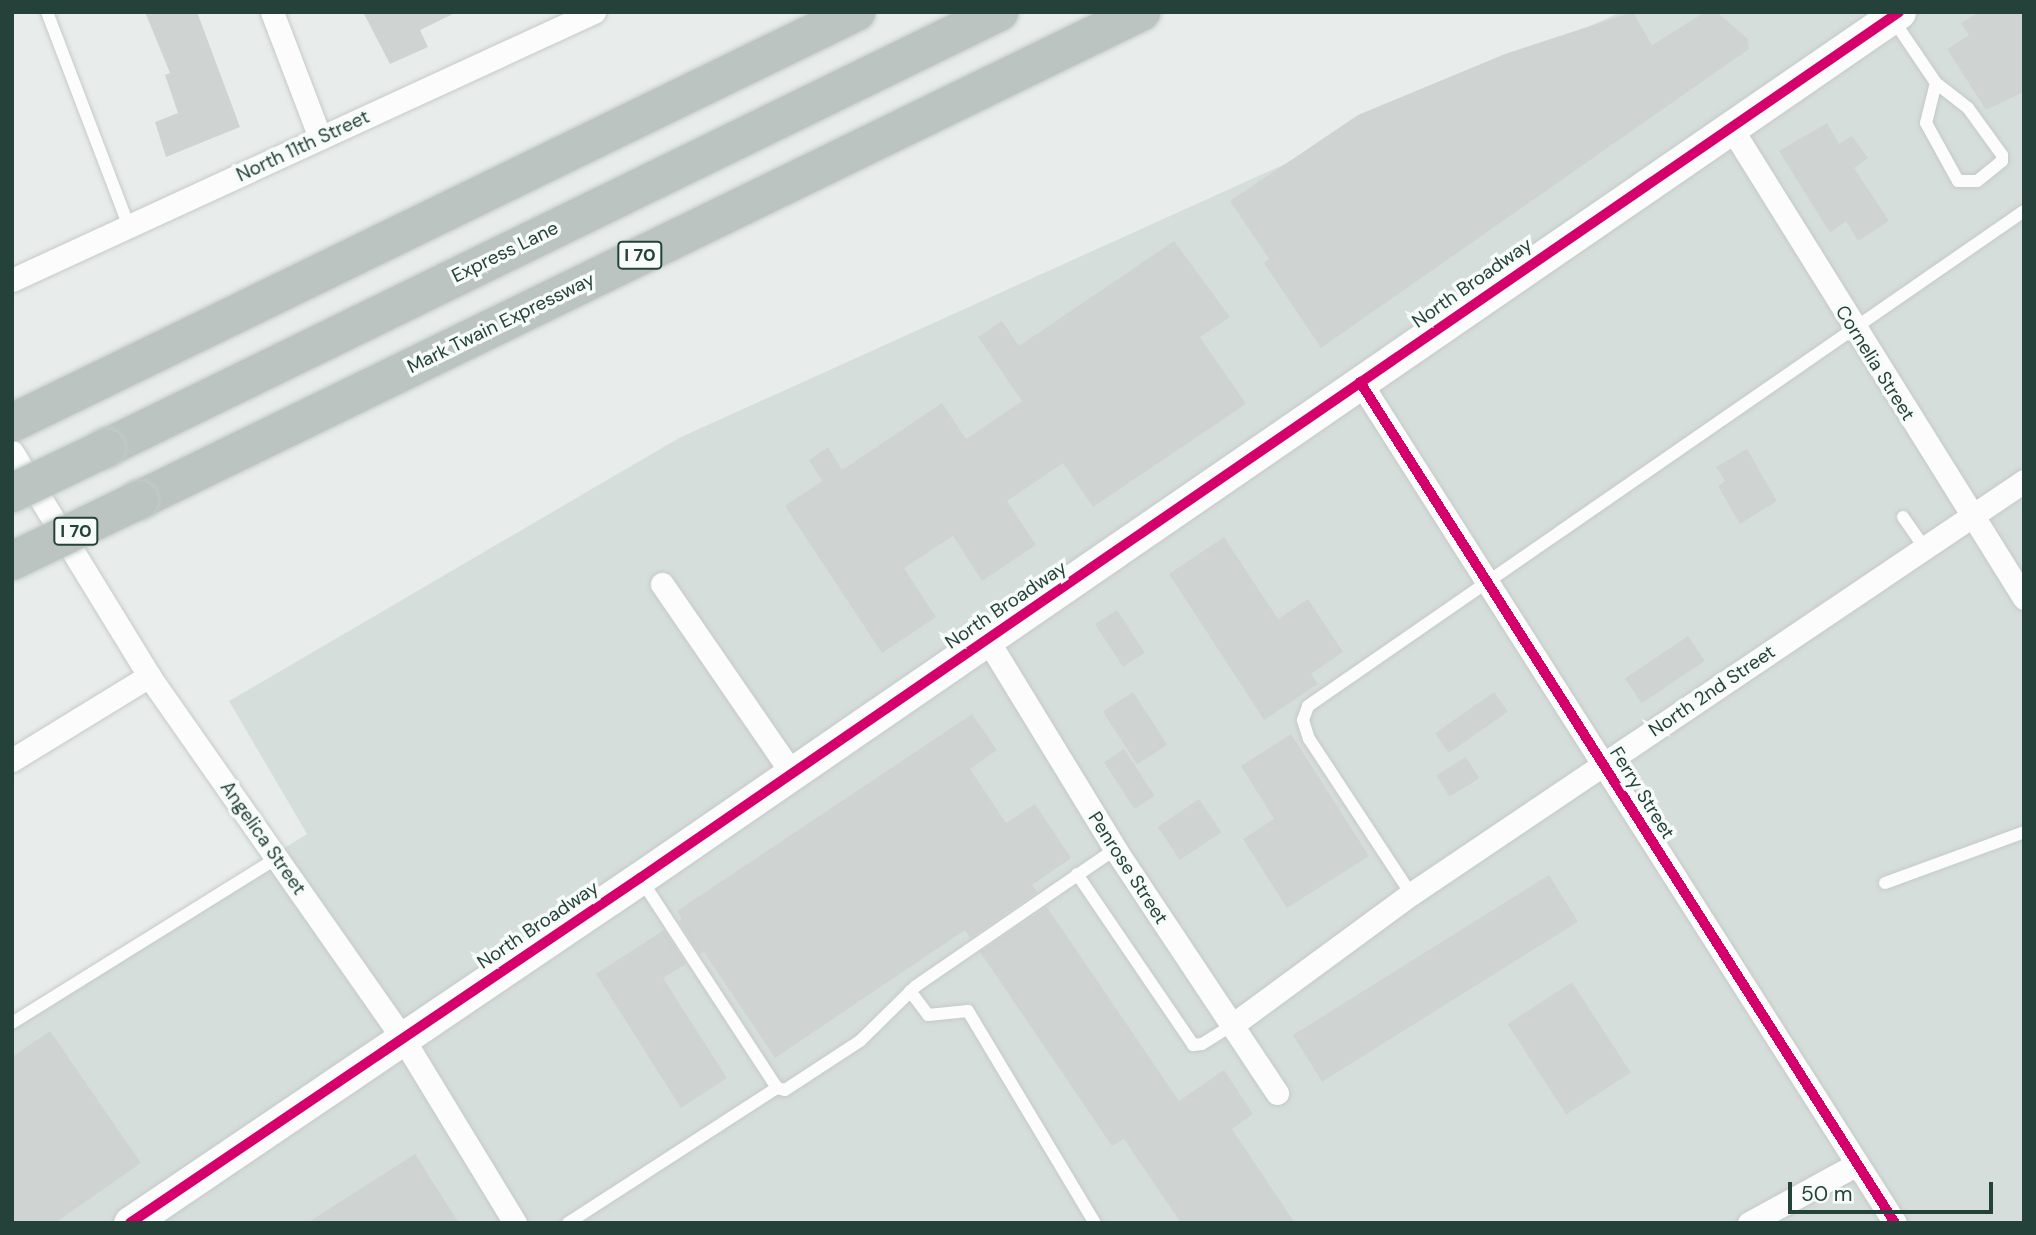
<!DOCTYPE html>
<html>
<head>
<meta charset="utf-8">
<style>
  body { margin:0 }
  #map { position:relative; width:2036px; height:1235px; overflow:hidden; background:#e8edeb; font-family:"DM Sans",sans-serif }
  div>[style] { position:absolute }
  [style*='--x'] { left:calc(var(--x)*1px); top:calc(var(--y)*1px); width:calc(var(--w)*1px); rotate:calc(var(--a)*1deg) }
  .built>* { inset:0; background:#d6dedb }
  .building>* { inset:0; background:#cfd4d2; transform-origin:0 0 }
  .roads { filter:drop-shadow(0 0 2px #c5cac8) drop-shadow(0 0 2px #c5cac8) }
  .lane>* { height:12px; margin:-6px; padding:0 6px; transform-origin:6px; border-radius:6px; background:#fcfcfc }
  .street>* { height:23px; margin:-11.5px; padding:0 11.5px; transform-origin:11.5px; border-radius:11.5px; background:#fcfcfc }
  .secondary>* { height:33px; margin:-16.5px; padding:0 16.5px; transform-origin:16.5px; border-radius:16.5px; background:#fcfcfc }
  .highway>* { height:38px; margin:-19px; padding:0 19px; transform-origin:19px; border-radius:19px; background:#bcc4c2 }
  .bridges { filter:drop-shadow(0 0 2px #c3ccc9) drop-shadow(0 0 2px #c3ccc9) }
  .highway-bridge>* { height:38px; margin:-19px; padding:0 19px; transform-origin:19px; border-radius:19px; background:#bcc4c2 }
  .cycleway>* { height:10px; margin:-5px; padding:0 5px; transform-origin:5px; border-radius:5px; background:#d6006c }
  span { translate:-50% -50%; white-space:nowrap; text-align:center; line-height:1.15; -webkit-text-stroke:7px #f7fbf9; paint-order:stroke }
  .shield-label span { padding:2px 5px; background:#f7fbf9; border:2px solid; border-radius:5px; -webkit-text-stroke-width:0 }
  .shield-label { font-size:18px; color:#24423a; font-weight:700 }
  .street-label { font-size:19px; color:#24423a }
  .frame { position:absolute; inset:0; border:14px solid #24423a; pointer-events:none }
  .scale { position:absolute; left:1788px; top:1182px; width:205px; height:32px; box-sizing:border-box; border:4px solid #24423a; border-top:0; padding-left:9px; font-size:21px; line-height:24px; white-space:nowrap; color:#24423a; -webkit-text-stroke:5px #f7fbf9; paint-order:stroke }
</style>
</head>
<body>
<div id="map">
  <div class="built">
    <div style="clip-path:polygon(1621px 12px,2024px 12px,2024px 1223px,12px 1223px,12px 1018px,307px 834px,229px 701px,679px 438px)"></div>
  </div>
  <div class="building">
    <div style="clip-path:polygon(145px 12px,197px 12px,240px 127px,166px 157px,155px 122px,178px 113px,165px 75px,170px 73px)"></div>
    <div style="clip-path:polygon(363px 12px,457px 12px,420px 30px,428px 47px,390px 64px)"></div>
    <div style="clip-path:polygon(1633px 12px,1652px 45px,1705px 12px,1717px 12px,1748px 39px,1749px 49px,1321px 348px,1264px 263px,1269px 259px,1230px 201px,1358px 115px,1505px 54px)"></div>
    <div style="clip-path:polygon(1979px 12px,2024px 12px,2024px 92px,1986px 110px,1947px 49px,1969px 35px,1961px 23px)"></div>
    <div style="clip-path:polygon(1827px 123px,1839px 144px,1852px 136px,1868px 158px,1854px 168px,1889px 221px,1858px 241px,1846px 221px,1830px 233px,1779px 151px)"></div>
    <div style="clip-path:polygon(1174px 241px,1230px 317px,1200px 337px,1246px 404px,1093px 507px,1063px 463px,1007px 501px,1036px 545px,982px 581px,953px 536px,904px 568px,936px 617px,882px 653px,785px 506px,822px 481px,809px 460px,828px 447px,842px 470px,942px 403px,966px 439px,1022px 401px,978px 337px,1002px 321px,1019px 346px)"></div>
    <div style="clip-path:polygon(1747px 449px,1777px 501px,1740px 524px,1718px 486px,1725px 481px,1716px 467px)"></div>
    <div style="clip-path:polygon(1224px 537px,1278px 619px,1308px 599px,1343px 652px,1311px 674px,1318px 684px,1264px 720px,1169px 574px)"></div>
    <div style="left:1117px;top:610px;width:51px;height:26px;rotate:57deg"></div>
    <div style="left:1688px;top:636px;width:30px;height:76px;rotate:56deg"></div>
    <div style="left:1133px;top:692px;width:63px;height:36px;rotate:57deg"></div>
    <div style="left:1494px;top:692px;width:24px;height:72px;rotate:55deg"></div>
    <div style="clip-path:polygon(972px 714px,997px 750px,970px 769px,1006px 823px,1035px 804px,1071px 858px,1032px 885px,1037px 892px,970px 938px,965px 930px,775px 1058px,704px 952px,700px 954px,679px 921px,682px 919px,677px 911px)"></div>
    <div style="clip-path:polygon(1291px 734px,1369px 856px,1287px 908px,1243px 839px,1274px 819px,1241px 766px)"></div>
    <div style="left:1124px;top:749px;width:56px;height:24px;rotate:57deg"></div>
    <div style="left:1466px;top:757px;width:25px;height:35px;rotate:58deg"></div>
    <div style="left:1199px;top:799px;width:40px;height:50px;rotate:56deg"></div>
    <div style="left:1549px;top:875px;width:55px;height:302px;rotate:58deg"></div>
    <div style="clip-path:polygon(1047px 907px,1179px 1101px,1224px 1070px,1253px 1114px,1232px 1129px,1295px 1223px,1181px 1223px,1124px 1139px,1112px 1146px,980px 952px)"></div>
    <div style="clip-path:polygon(664px 930px,686px 964px,663px 978px,727px 1078px,681px 1108px,596px 974px)"></div>
    <div style="left:1572px;top:982px;width:108px;height:77px;rotate:57deg"></div>
    <div style="clip-path:polygon(50px 1031px,141px 1163px,55px 1223px,12px 1223px,12px 1057px)"></div>
    <div style="clip-path:polygon(415px 1154px,459px 1223px,307px 1223px)"></div>
  </div>
  <div class="roads">
    <div class="lane">
      <div style="--x:47;--y:12;--w:230;--a:69.1"></div>
      <div style="--x:1892;--y:18;--w:78;--a:55.9"></div>
      <div style="--x:1936;--y:83;--w:41;--a:38"></div>
      <div style="--x:1968;--y:108;--w:58;--a:54.1"></div>
      <div style="--x:2002;--y:155;--w:6;--a:90"></div>
      <div style="--x:2002;--y:161;--w:32;--a:141"></div>
      <div style="--x:1977;--y:181;--w:19;--a:180"></div>
      <div style="--x:1958;--y:181;--w:66;--a:-118.9"></div>
      <div style="--x:1926;--y:123;--w:41;--a:-76"></div>
      <div style="--x:1903;--y:517;--w:39;--a:55"></div>
      <div style="--x:1077;--y:874;--w:207;--a:55.8"></div>
      <div style="--x:1193;--y:1045;--w:9;--a:-6"></div>
      <div style="--x:1202;--y:1044;--w:34;--a:-32"></div>
      <div style="--x:1885;--y:883;--w:148;--a:-20.1"></div>
      <div style="--x:1411;--y:894;--w:186;--a:-123.3"></div>
      <div style="--x:1309;--y:739;--w:20;--a:-108"></div>
      <div style="--x:1303;--y:720;--w:15;--a:-70"></div>
      <div style="--x:1308;--y:706;--w:870;--a:-34.66"></div>
      <div style="--x:910;--y:991;--w:30;--a:53"></div>
      <div style="--x:928;--y:1015;--w:40;--a:-5.7"></div>
      <div style="--x:968;--y:1011;--w:247;--a:59.1"></div>
      <div style="--x:12;--y:1023;--w:312;--a:-31.9"></div>
      <div style="--x:777;--y:1088;--w:8;--a:14"></div>
      <div style="--x:785;--y:1090;--w:90;--a:-33.2"></div>
      <div style="--x:860;--y:1041;--w:78;--a:-44.5"></div>
      <div style="--x:916;--y:986;--w:242;--a:-34.5"></div>
      <div style="--x:568;--y:1223;--w:249;--a:-32.9"></div>
      <div style="--x:777;--y:1088;--w:249;--a:-123.1"></div>
    </div>
    <div class="street">
      <div style="--x:272;--y:12;--w:135;--a:69.1"></div>
      <div style="--x:1730;--y:126;--w:556;--a:58.08"></div>
      <div style="--x:12;--y:280;--w:641;--a:-24.73"></div>
      <div style="--x:1360;--y:382;--w:997;--a:57.54"></div>
      <div style="--x:12;--y:452;--w:263;--a:58.5"></div>
      <div style="--x:149;--y:676;--w:441;--a:55"></div>
      <div style="--x:402;--y:1037;--w:218;--a:58.7"></div>
      <div style="--x:662;--y:584;--w:228;--a:55.5"></div>
      <div style="--x:987;--y:639;--w:246;--a:58.6"></div>
      <div style="--x:1115;--y:849;--w:293;--a:56.4"></div>
      <div style="--x:12;--y:760;--w:161;--a:-31.5"></div>
      <div style="--x:1231;--y:1026;--w:223;--a:-36.3"></div>
      <div style="--x:1411;--y:894;--w:739;--a:-33.97"></div>
      <div style="--x:1749;--y:1223;--w:123;--a:-28.6"></div>
    </div>
    <div class="secondary">
      <div style="--x:130;--y:1223;--w:616;--a:-34.08"></div>
      <div style="--x:640;--y:878;--w:1528;--a:-34.52"></div>
    </div>
    <div class="highway">
      <div style="--x:12;--y:423;--w:939;--a:-25.96"></div>
      <div style="--x:106;--y:448;--w:994;--a:-26.02"></div>
      <div style="--x:139;--y:500;--w:1115;--a:-25.97"></div>
    </div>
  </div>
  <div class="bridges">
    <div class="highway-bridge">
      <div style="--x:12;--y:493;--w:104;--a:-25.6"></div>
      <div style="--x:12;--y:561;--w:141;--a:-25.7"></div>
    </div>
  </div>
  <div class="cycleway">
    <div style="--x:1360;--y:382;--w:997;--a:57.54"></div>
    <div style="--x:130;--y:1223;--w:616;--a:-34.08"></div>
    <div style="--x:640;--y:878;--w:1528;--a:-34.52"></div>
  </div>
  <div class="shield-label">
    <span style="left:640px;top:255px">I 70</span>
    <span style="left:76px;top:531px">I 70</span>
  </div>
  <div class="street-label">
    <span style="left:303px;top:146px;rotate:-25deg">North 11th Street</span>
    <span style="left:505px;top:252px;rotate:-26deg">Express Lane</span>
    <span style="left:1472px;top:283px;rotate:-35deg">North Broadway</span>
    <span style="left:501px;top:323px;rotate:-26deg">Mark Twain Expressway</span>
    <span style="left:1875px;top:363px;rotate:58deg">Cornelia Street</span>
    <span style="left:1006px;top:605px;rotate:-34deg">North Broadway</span>
    <span style="left:1712px;top:691px;rotate:-34deg">North 2nd Street</span>
    <span style="left:1642px;top:793px;rotate:58deg">Ferry Street</span>
    <span style="left:263px;top:838px;rotate:55deg">Angelica Street</span>
    <span style="left:1128px;top:868px;rotate:57deg">Penrose Street</span>
    <span style="left:538px;top:925px;rotate:-34deg">North Broadway</span>
  </div>
  <div class="frame"></div>
  <div class="scale">50 m</div>
</div>
</body>
</html>
